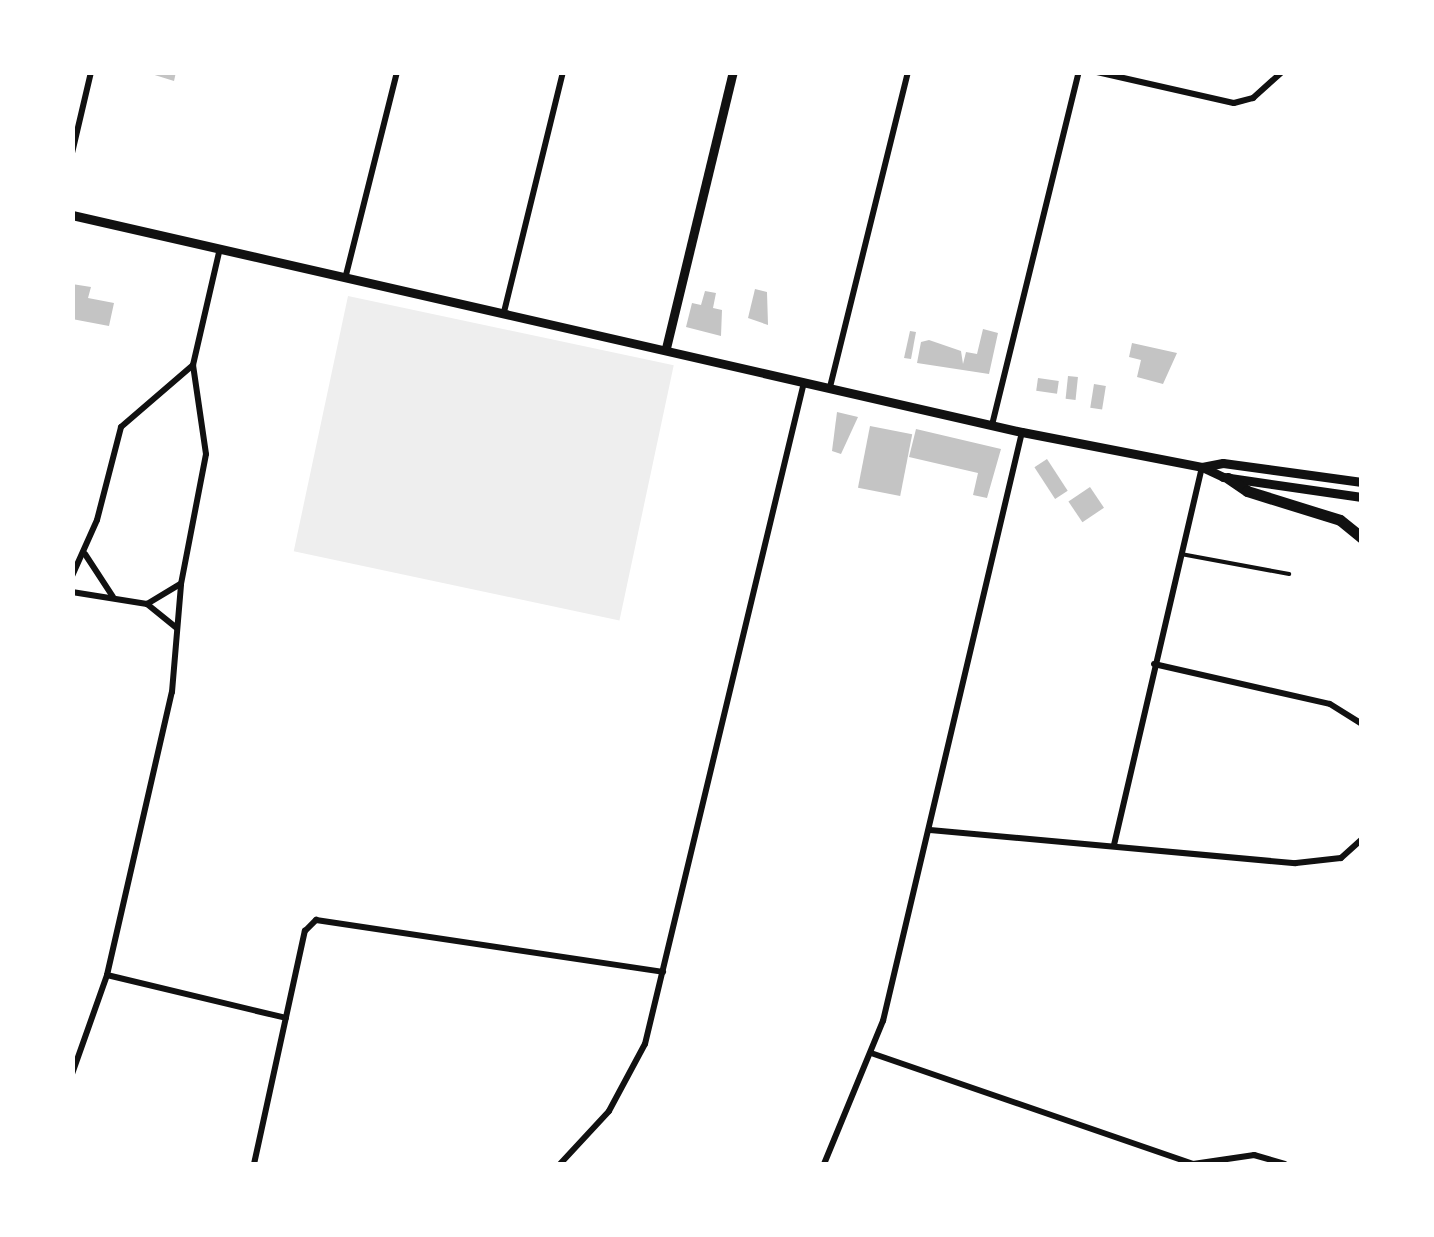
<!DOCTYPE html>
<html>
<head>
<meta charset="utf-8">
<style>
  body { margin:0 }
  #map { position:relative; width:1434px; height:1237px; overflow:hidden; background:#fff; font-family:"Archivo Narrow",sans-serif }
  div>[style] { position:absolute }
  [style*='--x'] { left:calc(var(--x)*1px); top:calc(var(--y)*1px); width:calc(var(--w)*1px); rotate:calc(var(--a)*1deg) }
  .green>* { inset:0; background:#eee; transform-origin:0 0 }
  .building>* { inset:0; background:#c4c4c4; transform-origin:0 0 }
  .service>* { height:4px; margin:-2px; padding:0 2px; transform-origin:2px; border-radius:2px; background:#111 }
  .minor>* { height:6px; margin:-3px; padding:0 3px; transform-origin:3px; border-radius:3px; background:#111 }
  .secondary>* { height:9px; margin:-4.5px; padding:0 4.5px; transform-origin:4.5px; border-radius:4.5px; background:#111 }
  .motorway>* { height:11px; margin:-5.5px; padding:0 5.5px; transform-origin:5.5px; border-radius:5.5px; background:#111 }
  span { translate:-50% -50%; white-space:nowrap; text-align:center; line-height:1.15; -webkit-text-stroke:10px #fff; paint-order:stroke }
  .frame { position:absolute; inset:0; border:75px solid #fff; pointer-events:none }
</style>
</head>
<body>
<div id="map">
  <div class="green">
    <div style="left:348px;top:296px;width:333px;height:261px;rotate:12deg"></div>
  </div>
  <div class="building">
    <div style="clip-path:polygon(145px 72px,176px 72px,174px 81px)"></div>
    <div style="clip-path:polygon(72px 284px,91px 287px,88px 298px,114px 303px,109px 326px,72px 319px)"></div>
    <div style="clip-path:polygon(755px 289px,767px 292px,768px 325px,748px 318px)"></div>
    <div style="clip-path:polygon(705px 291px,716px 293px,713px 308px,722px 310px,721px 336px,686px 327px,692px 303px,701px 305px)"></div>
    <div style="clip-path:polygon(983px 329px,998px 333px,989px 374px,917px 363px,921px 342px,929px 340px,961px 351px,963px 364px,966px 352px,977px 354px)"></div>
    <div style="clip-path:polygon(910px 331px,916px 332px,911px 359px,904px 358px)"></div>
    <div style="clip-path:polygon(1132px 343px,1177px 353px,1163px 384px,1137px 377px,1141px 360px,1129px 357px)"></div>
    <div style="left:1068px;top:376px;width:10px;height:23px;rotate:6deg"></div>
    <div style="left:1038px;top:378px;width:21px;height:13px;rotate:8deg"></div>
    <div style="left:1094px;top:384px;width:12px;height:24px;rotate:9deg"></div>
    <div style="clip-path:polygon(837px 412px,858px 417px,841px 454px,832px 451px)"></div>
    <div style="left:870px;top:426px;width:43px;height:63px;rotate:11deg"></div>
    <div style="clip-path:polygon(916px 429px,1001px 449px,987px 498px,973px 495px,978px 473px,909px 457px)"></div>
    <div style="left:1047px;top:459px;width:38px;height:15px;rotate:57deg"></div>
    <div style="left:1090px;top:487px;width:25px;height:26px;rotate:56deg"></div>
  </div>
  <div class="service">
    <div style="--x:1181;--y:554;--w:110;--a:10.5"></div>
  </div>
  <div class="minor">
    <div style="--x:1097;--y:72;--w:140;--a:12.8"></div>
    <div style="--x:1234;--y:103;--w:20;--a:-15"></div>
    <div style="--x:1253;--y:98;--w:39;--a:-42"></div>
    <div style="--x:72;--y:153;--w:83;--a:-76.8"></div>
    <div style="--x:346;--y:275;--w:209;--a:-75.9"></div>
    <div style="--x:504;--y:312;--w:247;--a:-76.2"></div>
    <div style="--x:830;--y:387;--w:325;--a:-76.1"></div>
    <div style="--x:992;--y:425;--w:364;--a:-76.2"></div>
    <div style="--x:85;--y:554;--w:51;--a:56.9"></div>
    <div style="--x:72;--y:576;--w:61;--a:-65.9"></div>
    <div style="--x:97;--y:520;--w:96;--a:-75.5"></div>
    <div style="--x:121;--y:427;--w:95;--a:-40.7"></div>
    <div style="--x:193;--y:365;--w:120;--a:-77"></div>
    <div style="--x:72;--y:592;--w:76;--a:9.1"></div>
    <div style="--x:147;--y:604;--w:39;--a:-31"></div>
    <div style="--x:147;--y:604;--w:38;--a:39"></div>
    <div style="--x:1154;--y:664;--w:180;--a:12.8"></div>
    <div style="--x:1330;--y:704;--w:38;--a:32"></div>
    <div style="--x:930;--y:830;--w:367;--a:5.2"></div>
    <div style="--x:1296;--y:863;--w:45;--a:-6.3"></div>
    <div style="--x:1341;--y:858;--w:28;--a:-42"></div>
    <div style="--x:1114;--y:845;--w:388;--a:-76.9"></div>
    <div style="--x:107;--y:975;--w:184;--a:13.5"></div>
    <div style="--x:871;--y:1053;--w:341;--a:19"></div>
    <div style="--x:1193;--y:1164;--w:62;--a:-8.4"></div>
    <div style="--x:1254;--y:1155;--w:32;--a:16"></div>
    <div style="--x:72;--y:1074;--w:105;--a:-70.5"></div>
    <div style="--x:107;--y:975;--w:290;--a:-77.1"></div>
    <div style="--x:172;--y:692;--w:108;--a:-85.2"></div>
    <div style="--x:181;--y:584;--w:132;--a:-79.1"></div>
    <div style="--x:206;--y:454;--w:90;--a:-98.3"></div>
    <div style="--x:254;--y:1164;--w:239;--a:-77.7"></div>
    <div style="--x:305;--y:931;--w:16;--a:-45"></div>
    <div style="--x:316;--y:920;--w:351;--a:8.5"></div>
    <div style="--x:560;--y:1164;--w:72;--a:-47.2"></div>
    <div style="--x:609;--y:1111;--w:76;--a:-61.8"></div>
    <div style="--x:645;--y:1044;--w:681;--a:-76.49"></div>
    <div style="--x:824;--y:1164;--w:155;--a:-67.6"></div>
    <div style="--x:883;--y:1021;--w:605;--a:-76.72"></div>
  </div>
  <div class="secondary">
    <div style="--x:72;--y:215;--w:974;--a:12.87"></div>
    <div style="--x:1022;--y:432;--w:183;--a:11"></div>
    <div style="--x:1202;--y:467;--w:23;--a:25"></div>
    <div style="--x:1223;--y:477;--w:140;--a:8.2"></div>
    <div style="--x:666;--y:348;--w:284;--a:-76.4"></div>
    <div style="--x:1202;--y:467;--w:21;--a:-11"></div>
    <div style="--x:1223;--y:463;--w:140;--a:7.8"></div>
  </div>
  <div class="motorway">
    <div style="--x:1228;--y:478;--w:23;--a:34"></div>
    <div style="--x:1247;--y:491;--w:97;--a:17.3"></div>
    <div style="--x:1340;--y:520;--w:28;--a:39"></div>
  </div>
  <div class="frame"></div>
</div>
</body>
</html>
